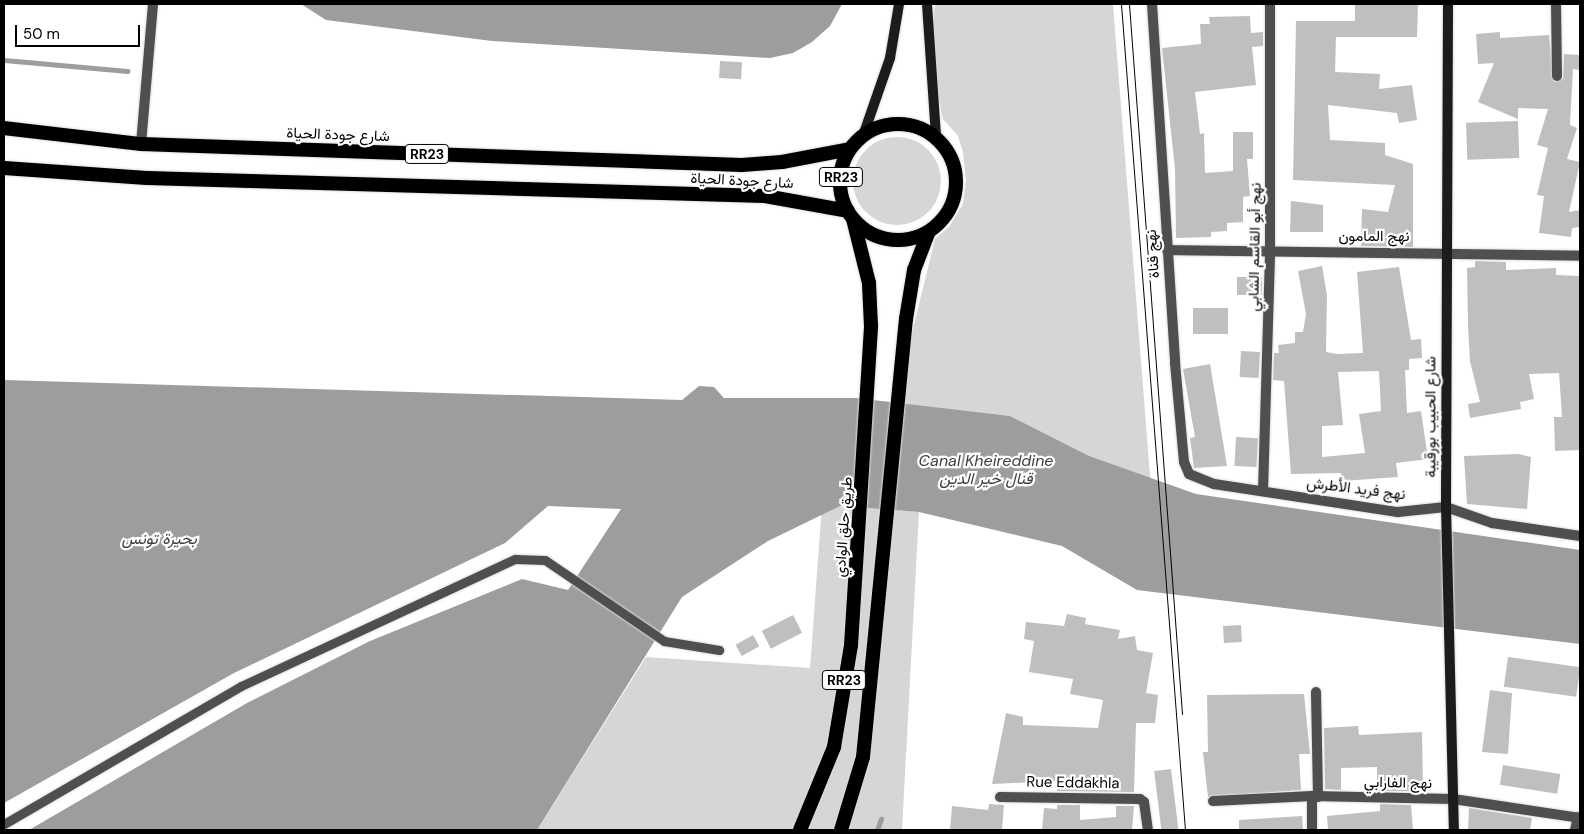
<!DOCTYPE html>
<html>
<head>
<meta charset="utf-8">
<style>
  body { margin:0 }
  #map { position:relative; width:1584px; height:834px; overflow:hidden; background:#fff; font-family:"DM Sans",Vazirmatn,sans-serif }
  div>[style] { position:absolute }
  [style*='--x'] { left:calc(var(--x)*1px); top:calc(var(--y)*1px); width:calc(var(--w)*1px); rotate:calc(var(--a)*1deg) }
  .green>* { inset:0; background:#d6d6d6 }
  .round { border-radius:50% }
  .water>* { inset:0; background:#9d9d9d }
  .stream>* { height:5px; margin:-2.5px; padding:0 2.5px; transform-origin:2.5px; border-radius:2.5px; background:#9d9d9d }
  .building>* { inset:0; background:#bfbfbf; transform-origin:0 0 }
  .roads { filter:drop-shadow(0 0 1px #dbdbdb) drop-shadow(0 0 1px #dbdbdb) }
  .service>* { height:9px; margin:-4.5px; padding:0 4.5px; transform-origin:4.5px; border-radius:4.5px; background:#4f4f4f }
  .minor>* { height:10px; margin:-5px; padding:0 5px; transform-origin:5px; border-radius:5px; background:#4f4f4f }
  .secondary>* { height:10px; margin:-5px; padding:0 5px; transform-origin:5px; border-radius:5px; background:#1c1c1c }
  .trunk>* { height:14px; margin:-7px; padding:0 7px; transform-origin:7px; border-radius:7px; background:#000 }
  .trunk>.ring { margin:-7px; padding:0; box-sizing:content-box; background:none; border:14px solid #000; border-radius:50% }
  .tram>* { height:1px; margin:-0.5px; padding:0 0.5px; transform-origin:0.5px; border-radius:0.5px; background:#000 }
  span { translate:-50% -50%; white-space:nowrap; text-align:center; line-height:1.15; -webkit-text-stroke:4.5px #fff; paint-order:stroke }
  .shield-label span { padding:1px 4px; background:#fff; border:1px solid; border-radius:4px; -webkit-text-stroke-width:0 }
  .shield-label { font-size:14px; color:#000; font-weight:700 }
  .street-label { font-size:15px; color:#000 }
  .water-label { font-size:16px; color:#3e3e3e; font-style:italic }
  .frame { position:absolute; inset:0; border:5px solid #000; pointer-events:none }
  .scale { position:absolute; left:15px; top:25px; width:125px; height:22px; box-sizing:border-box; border:2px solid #000; border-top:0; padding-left:6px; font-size:15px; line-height:18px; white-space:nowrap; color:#000; -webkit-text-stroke:4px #fff; paint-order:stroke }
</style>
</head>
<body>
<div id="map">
  <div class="green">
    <div style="clip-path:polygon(935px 4px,1113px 4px,1151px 488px,1010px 416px,905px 405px,910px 341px,935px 239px,949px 227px,963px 204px,966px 181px,963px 152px,958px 136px,943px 119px,930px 56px)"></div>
    <div class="round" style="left:853px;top:137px;width:88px;height:88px"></div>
    <div style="clip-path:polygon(822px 505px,919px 512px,902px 830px,537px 830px,646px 657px,810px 668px)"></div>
  </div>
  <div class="water">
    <div style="clip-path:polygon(301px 4px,842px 4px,830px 26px,812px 42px,793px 53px,770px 58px,492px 41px,326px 20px)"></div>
    <div style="clip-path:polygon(4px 380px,682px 400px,699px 386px,714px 387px,724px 398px,856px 398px,1010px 416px,1089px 456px,1196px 494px,1580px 550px,1580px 644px,1137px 590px,1062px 546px,919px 512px,840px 506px,768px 541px,682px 597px,537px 830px,29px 830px,247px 703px,370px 641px,522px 579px,568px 590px,621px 509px,548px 506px,505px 543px,234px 673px,4px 803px)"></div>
  </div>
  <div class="stream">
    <div style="--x:4;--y:60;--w:124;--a:5.1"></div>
    <div style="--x:877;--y:830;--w:12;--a:-70"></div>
  </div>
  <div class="building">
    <div style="clip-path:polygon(1355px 4px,1418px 4px,1417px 37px,1336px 37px,1335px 72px,1380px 74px,1379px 89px,1412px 85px,1417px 120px,1399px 123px,1397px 113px,1328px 105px,1330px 140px,1385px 143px,1385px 155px,1413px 164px,1413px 247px,1361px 246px,1362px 209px,1388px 212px,1395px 185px,1293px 180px,1296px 21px,1355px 21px)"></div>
    <div style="clip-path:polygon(1250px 16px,1251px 33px,1263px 32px,1263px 46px,1252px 47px,1256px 85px,1195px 92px,1200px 134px,1204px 133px,1205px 173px,1233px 171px,1233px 132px,1253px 132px,1253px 159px,1247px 159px,1250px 196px,1243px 197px,1243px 222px,1227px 223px,1227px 231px,1211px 232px,1211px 237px,1176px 238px,1175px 169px,1162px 48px,1201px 44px,1200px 24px,1210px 24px,1209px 17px)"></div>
    <div style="clip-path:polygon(1500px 32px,1500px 38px,1549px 35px,1554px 82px,1563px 79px,1564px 54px,1580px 55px,1580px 70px,1573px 69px,1570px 125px,1577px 128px,1567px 159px,1580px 162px,1569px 212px,1580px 210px,1580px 227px,1572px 228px,1571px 237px,1539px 233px,1544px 196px,1537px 195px,1548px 148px,1537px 145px,1548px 109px,1518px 108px,1518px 119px,1478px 102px,1494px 63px,1478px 64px,1476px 34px)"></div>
    <div style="left:720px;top:61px;width:22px;height:17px;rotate:3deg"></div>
    <div style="left:1518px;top:121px;width:37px;height:52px;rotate:88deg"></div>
    <div style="clip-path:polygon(1291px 201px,1323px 205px,1323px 232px,1290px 232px)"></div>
    <div style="clip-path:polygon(1475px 261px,1506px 262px,1506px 270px,1556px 268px,1556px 275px,1580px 276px,1580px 450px,1555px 451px,1554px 417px,1562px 417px,1559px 373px,1529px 374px,1534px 399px,1520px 402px,1521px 409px,1470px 418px,1468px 404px,1480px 402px,1470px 361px,1468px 326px,1467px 268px,1475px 267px)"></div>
    <div style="clip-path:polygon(evenodd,1322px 266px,1327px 295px,1326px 352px,1337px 354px,1363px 353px,1357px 272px,1399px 267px,1411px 340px,1421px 339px,1422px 358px,1409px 359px,1409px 370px,1405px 370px,1407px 413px,1421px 411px,1428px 459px,1396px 463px,1398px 477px,1342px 481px,1341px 473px,1291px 474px,1284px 381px,1273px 380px,1274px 353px,1279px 353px,1278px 345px,1295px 343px,1295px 332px,1303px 332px,1306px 314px,1298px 271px,1322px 266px,1379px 371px,1381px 411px,1359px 414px,1365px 453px,1322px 457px,1322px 426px,1343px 425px,1338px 372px,1379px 371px)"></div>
    <div style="left:1262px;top:277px;width:18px;height:25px;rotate:90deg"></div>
    <div style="left:1193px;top:308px;width:35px;height:26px"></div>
    <div style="left:1241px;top:351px;width:19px;height:26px;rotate:3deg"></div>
    <div style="clip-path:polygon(1210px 364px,1227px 466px,1194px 468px,1190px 438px,1195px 437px,1183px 369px)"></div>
    <div style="left:1236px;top:437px;width:22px;height:29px;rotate:3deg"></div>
    <div style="clip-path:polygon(1518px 454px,1531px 457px,1527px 509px,1467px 504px,1464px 456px)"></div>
    <div style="clip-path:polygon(1067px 614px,1086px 618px,1085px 624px,1120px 630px,1118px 639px,1135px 636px,1137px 650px,1153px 653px,1146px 693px,1158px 695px,1155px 723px,1136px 723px,1134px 792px,1057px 791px,1057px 781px,992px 784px,1006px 713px,1023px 717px,1023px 725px,1098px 728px,1103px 700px,1070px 694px,1073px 679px,1029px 672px,1034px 641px,1024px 639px,1026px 622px,1064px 626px)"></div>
    <div style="left:793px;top:615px;width:20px;height:35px;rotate:63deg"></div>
    <div style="left:1241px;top:625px;width:17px;height:18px;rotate:87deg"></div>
    <div style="left:753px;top:635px;width:13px;height:20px;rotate:61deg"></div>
    <div style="left:1508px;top:657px;width:73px;height:30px;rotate:8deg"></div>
    <div style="clip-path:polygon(1490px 690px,1512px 693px,1508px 754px,1482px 752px)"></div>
    <div style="clip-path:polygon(1304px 694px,1310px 754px,1299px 754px,1301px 790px,1208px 797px,1203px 752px,1208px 752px,1207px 695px)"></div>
    <div style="clip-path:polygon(1358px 726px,1359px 735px,1422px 732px,1423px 791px,1377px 791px,1377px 767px,1341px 768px,1341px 790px,1325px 789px,1324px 728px)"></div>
    <div style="left:1503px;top:765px;width:58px;height:20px;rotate:9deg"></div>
    <div style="left:1171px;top:769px;width:61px;height:17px;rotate:83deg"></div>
    <div style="clip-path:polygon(989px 804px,1004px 805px,1002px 830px,950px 830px,952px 806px,988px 810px)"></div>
    <div style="clip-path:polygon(1380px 804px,1411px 805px,1413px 830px,1328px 830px,1327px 816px,1380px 811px)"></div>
    <div style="clip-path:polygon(1057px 805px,1080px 805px,1080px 820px,1116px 817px,1116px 806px,1134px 806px,1132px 830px,1080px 830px,1080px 824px,1080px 830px,1042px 830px,1044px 808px,1057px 809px)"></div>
    <div style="clip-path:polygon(1469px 808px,1532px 818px,1530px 830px,1468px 830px)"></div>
    <div style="clip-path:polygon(1302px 816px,1303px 830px,1239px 830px,1239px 820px)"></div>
  </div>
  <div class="roads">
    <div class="service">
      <div style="--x:4;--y:824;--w:274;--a:-30.2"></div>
      <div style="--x:241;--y:686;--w:302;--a:-24.9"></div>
      <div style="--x:515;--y:559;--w:30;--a:2"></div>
      <div style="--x:545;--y:560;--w:144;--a:34.2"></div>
      <div style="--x:664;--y:641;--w:56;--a:9.3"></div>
    </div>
    <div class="minor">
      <div style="--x:1152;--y:4;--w:360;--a:86.3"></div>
      <div style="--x:1175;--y:363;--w:99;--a:84.8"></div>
      <div style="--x:1184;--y:462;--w:13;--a:67"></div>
      <div style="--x:1189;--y:474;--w:27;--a:22"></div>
      <div style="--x:1214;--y:484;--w:186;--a:8.7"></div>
      <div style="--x:1398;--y:512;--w:48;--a:-5.9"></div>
      <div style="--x:1446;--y:507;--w:49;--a:19.2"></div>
      <div style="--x:1492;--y:523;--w:89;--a:8.4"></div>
      <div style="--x:1556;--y:4;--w:72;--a:89.2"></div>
      <div style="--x:141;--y:144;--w:141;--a:-85.1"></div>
      <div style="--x:1167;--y:250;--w:413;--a:0.8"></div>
      <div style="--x:1263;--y:491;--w:240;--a:-88.3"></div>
      <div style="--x:1270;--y:251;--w:247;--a:-90"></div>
      <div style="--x:1316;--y:692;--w:105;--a:88.9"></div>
      <div style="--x:1312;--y:796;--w:34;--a:90"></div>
      <div style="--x:1000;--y:797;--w:140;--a:0.8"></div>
      <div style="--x:1140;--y:799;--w:5;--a:37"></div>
      <div style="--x:1144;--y:802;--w:28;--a:82"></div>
      <div style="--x:1213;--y:801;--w:99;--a:-2.9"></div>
      <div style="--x:1312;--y:796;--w:141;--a:1.2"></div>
      <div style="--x:1453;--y:799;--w:128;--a:8.5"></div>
      <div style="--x:1575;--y:830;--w:13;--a:-77"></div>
    </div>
    <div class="secondary">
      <div style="--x:927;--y:4;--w:133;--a:86.1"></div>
      <div style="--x:1448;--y:4;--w:503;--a:90.23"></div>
      <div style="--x:1446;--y:507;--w:323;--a:88.6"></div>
      <div style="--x:863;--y:136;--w:83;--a:-70.9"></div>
      <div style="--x:890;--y:58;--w:55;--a:-80.5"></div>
    </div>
    <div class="trunk">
      <div class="ring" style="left:840px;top:124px;width:102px;height:102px"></div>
      <div style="--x:4;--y:128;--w:138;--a:6.7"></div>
      <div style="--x:141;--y:144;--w:601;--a:2"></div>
      <div style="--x:742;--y:165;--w:40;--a:-4.3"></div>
      <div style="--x:782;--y:162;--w:69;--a:-10.8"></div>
      <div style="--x:4;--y:168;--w:143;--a:4"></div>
      <div style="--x:147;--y:178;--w:618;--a:1.67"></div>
      <div style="--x:765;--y:196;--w:84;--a:10.2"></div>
      <div style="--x:800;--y:830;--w:90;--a:-67.7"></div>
      <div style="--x:834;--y:747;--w:103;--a:-80.5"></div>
      <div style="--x:851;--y:645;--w:320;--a:-86.4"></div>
      <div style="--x:871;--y:326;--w:43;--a:-92.7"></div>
      <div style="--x:869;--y:283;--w:66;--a:-104"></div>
      <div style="--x:841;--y:830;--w:76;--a:-73.2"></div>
      <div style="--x:863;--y:757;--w:440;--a:-84.4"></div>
      <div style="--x:906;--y:319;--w:50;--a:-80.7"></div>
      <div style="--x:914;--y:270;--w:40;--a:-69"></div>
    </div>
  </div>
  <div class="tram">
    <div style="--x:1121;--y:4;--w:828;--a:85.57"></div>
    <div style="--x:1129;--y:4;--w:712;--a:85.73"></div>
  </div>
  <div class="shield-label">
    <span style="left:427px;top:154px">RR23</span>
    <span style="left:841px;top:177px">RR23</span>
    <span style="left:844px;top:680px">RR23</span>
  </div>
  <div class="street-label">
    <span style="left:338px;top:135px;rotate:2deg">شارع جودة الحياة</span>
    <span style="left:742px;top:181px;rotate:3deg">شارع جودة الحياة</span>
    <span style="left:1374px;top:237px">نهج المامون</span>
    <span style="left:1255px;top:247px;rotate:-89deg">نهج أبو القاسم الشابي</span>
    <span style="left:1153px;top:254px;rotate:-94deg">نهج قناة</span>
    <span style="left:1431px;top:417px;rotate:-90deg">شارع الحبيب بورقيبة</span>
    <span style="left:1356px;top:489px;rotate:7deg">نهج فريد الأطرش</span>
    <span style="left:844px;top:527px;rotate:-86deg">طريق حلق الوادي</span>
    <span style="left:1073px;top:783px;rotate:1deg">Rue Eddakhla</span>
    <span style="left:1398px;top:783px;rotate:1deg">نهج الفارابي</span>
  </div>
  <div class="water-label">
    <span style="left:986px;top:470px">Canal Kheireddine<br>قنال خير الدين</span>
    <span style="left:159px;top:539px">بحيرة تونس</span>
  </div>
  <div class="frame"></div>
  <div class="scale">50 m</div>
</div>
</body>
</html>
